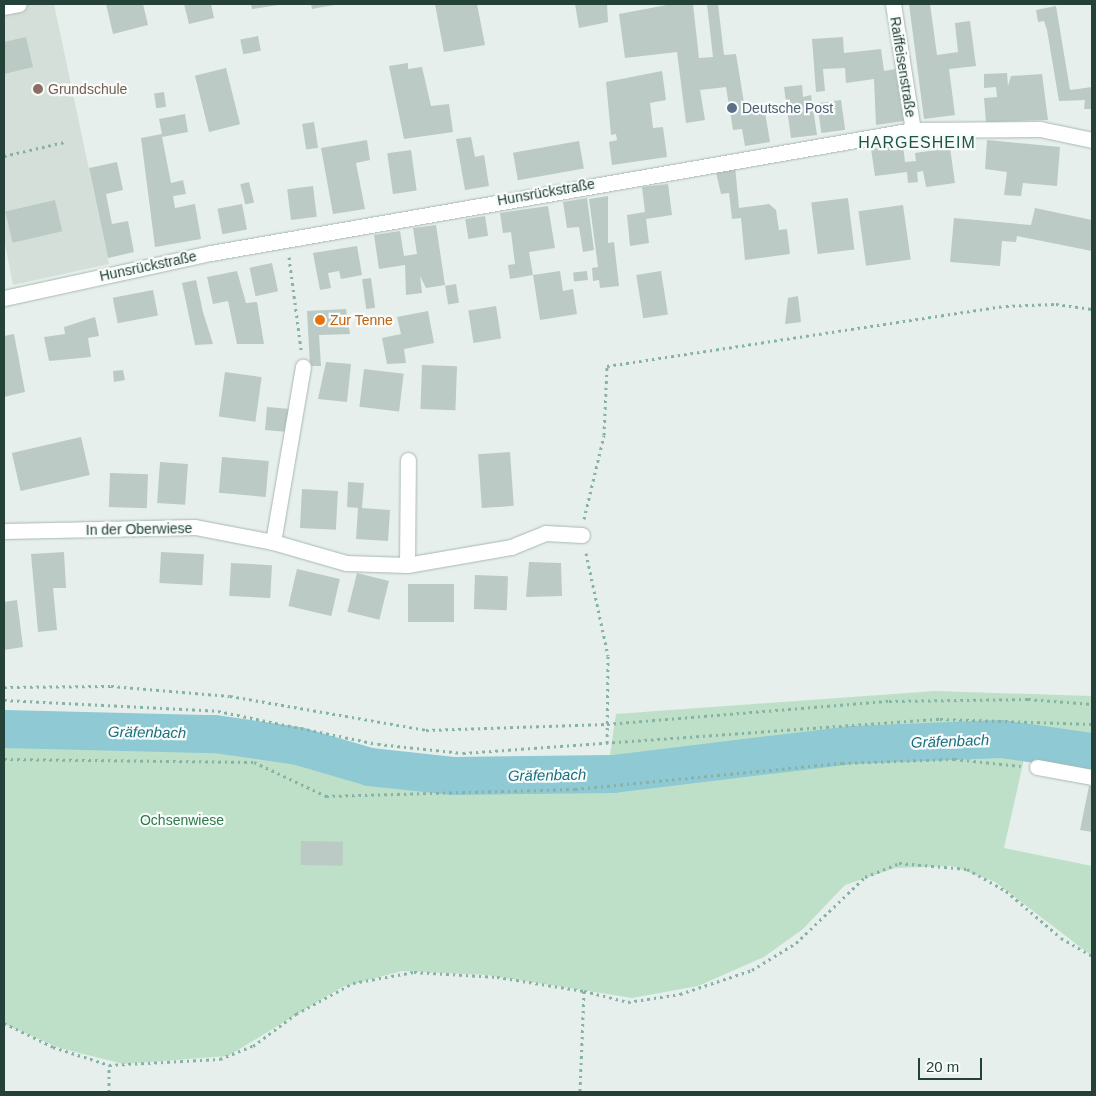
<!DOCTYPE html>
<html>
<head>
<meta charset="utf-8">
<style>
  body { margin:0 }
  #map { position:relative; width:1096px; height:1096px; overflow:hidden; background:#e6efeb; font-family:Arial,sans-serif }
  div>[style] { position:absolute }
  [style*='--x'] { left:calc(var(--x)*1px); top:calc(var(--y)*1px); width:calc(var(--w)*1px); rotate:calc(var(--a)*1deg) }
  .built>* { inset:0; background:#d4dfda }
  .green>* { inset:0; background:#bfe0c8 }
  .river>* { height:38px; margin:-19px; padding:0 19px; transform-origin:19px; border-radius:19px; background:#8ec9d4 }
  .building>* { inset:0; background:#bbcac4; transform-origin:0 0 }
  .path>* { height:3px; margin-top:-1.5px; transform-origin:0; background:repeating-linear-gradient(90deg,#86b3a5 0 2.5px,transparent 0 6.5px) }
  .roads { filter:drop-shadow(0 0 1px #a8b8b2) drop-shadow(0 0 1px #a8b8b2) }
  .minor>* { height:15px; margin:-7.5px; padding:0 7.5px; transform-origin:7.5px; border-radius:7.5px; background:#fff }
  .dots>* { width:14px; height:14px; translate:-50% -50%; box-sizing:border-box; border:2px solid #f7fbf9; border-radius:50% }
  span { translate:-50% -50%; white-space:nowrap; text-align:center; line-height:1.15; -webkit-text-stroke:4.5px #f7fbf9; paint-order:stroke }
  .street-label { font-size:14px; color:#24423a }
  .education-label { font-size:14px; color:#785e54 }
  .left { translate:0 -50%; text-align:left }
  .service-label { font-size:14px; color:#4e5e75 }
  .food-label { font-size:14px; color:#c56008 }
  .park-label { font-size:14px; color:#2d7a4b }
  .water-label { font-size:15px; color:#1c6f80; font-style:italic }
  .quarter-label { font-size:16px; color:#1f5548; letter-spacing:1px }
  .frame { position:absolute; inset:0; border:5px solid #24423a; pointer-events:none }
  .scale { position:absolute; left:918px; top:1058px; width:64px; height:22px; box-sizing:border-box; border:2px solid #24423a; border-top:0; padding-left:6px; font-size:15px; line-height:18px; white-space:nowrap; color:#24423a; -webkit-text-stroke:4px #f7fbf9; paint-order:stroke }
</style>
</head>
<body>
<div id="map">
  <div class="built">
    <div style="clip-path:polygon(30px 4px,54px 4px,109px 264px,13px 285px,4px 239px,4px 10px)"></div>
  </div>
  <div class="green">
    <div style="clip-path:polygon(935px 691px,1092px 696px,1092px 766px,1025px 755px,1004px 848px,1092px 866px,1092px 956px,995px 882px,952px 866px,895px 868px,845px 885px,803px 929px,764px 957px,698px 986px,632px 998px,487px 975px,402px 971px,342px 987px,228px 1056px,123px 1064px,60px 1048px,4px 1024px,4px 716px,219px 718px,398px 755px,461px 760px,610px 755px,616px 714px)"></div>
  </div>
  <div class="river">
    <div style="--x:4;--y:729;--w:211;--a:1.4"></div>
    <div style="--x:215;--y:734;--w:84;--a:8.2"></div>
    <div style="--x:298;--y:746;--w:75;--a:16.3"></div>
    <div style="--x:370;--y:767;--w:83;--a:6.2"></div>
    <div style="--x:453;--y:776;--w:160;--a:-0.7"></div>
    <div style="--x:613;--y:774;--w:243;--a:-6.9"></div>
    <div style="--x:854;--y:745;--w:147;--a:-2.3"></div>
    <div style="--x:1001;--y:739;--w:92;--a:8.1"></div>
  </div>
  <div class="building">
    <div style="clip-path:polygon(106px 4px,143px 4px,148px 25px,113px 34px)"></div>
    <div style="clip-path:polygon(184px 4px,211px 4px,214px 18px,189px 24px)"></div>
    <div style="clip-path:polygon(251px 4px,278px 4px,278px 5px,252px 9px)"></div>
    <div style="clip-path:polygon(311px 4px,334px 4px,334px 5px,312px 9px)"></div>
    <div style="clip-path:polygon(435px 4px,477px 4px,485px 45px,444px 52px)"></div>
    <div style="clip-path:polygon(575px 4px,607px 4px,608px 22px,579px 28px)"></div>
    <div style="clip-path:polygon(672px 4px,693px 4px,699px 58px,713px 57px,707px 4px,718px 4px,724px 55px,736px 54px,745px 109px,764px 106px,770px 142px,745px 146px,742px 129px,733px 130px,726px 87px,700px 90px,705px 120px,686px 123px,677px 52px,625px 58px,619px 14px)"></div>
    <div style="clip-path:polygon(909px 4px,930px 4px,937px 55px,958px 52px,955px 23px,970px 21px,976px 66px,949px 69px,955px 115px,924px 119px)"></div>
    <div style="clip-path:polygon(1056px 6px,1070px 90px,1092px 87px,1092px 109px,1084px 109px,1085px 100px,1059px 101px,1047px 30px,1044px 21px,1038px 22px,1036px 10px)"></div>
    <div style="left:258px;top:36px;width:15px;height:18px;rotate:79deg"></div>
    <div style="clip-path:polygon(26px 37px,33px 67px,4px 74px,4px 42px)"></div>
    <div style="clip-path:polygon(843px 37px,844px 53px,881px 49px,884px 71px,896px 69px,904px 121px,876px 125px,874px 79px,846px 83px,845px 68px,823px 69px,825px 91px,816px 92px,812px 39px)"></div>
    <div style="clip-path:polygon(408px 63px,408px 69px,422px 67px,431px 106px,449px 104px,453px 132px,404px 139px,389px 66px)"></div>
    <div style="left:226px;top:68px;width:58px;height:32px;rotate:76deg"></div>
    <div style="clip-path:polygon(662px 71px,666px 100px,650px 103px,653px 128px,663px 127px,667px 157px,612px 165px,609px 142px,617px 140px,616px 134px,611px 135px,606px 82px)"></div>
    <div style="clip-path:polygon(1007px 73px,1008px 86px,1011px 76px,1042px 74px,1048px 120px,986px 122px,984px 98px,997px 97px,996px 87px,984px 88px,984px 74px)"></div>
    <div style="clip-path:polygon(802px 85px,803px 97px,811px 95px,817px 135px,791px 138px,784px 87px)"></div>
    <div style="left:164px;top:92px;width:15px;height:10px;rotate:82deg"></div>
    <div style="left:841px;top:100px;width:30px;height:24px;rotate:82deg"></div>
    <div style="clip-path:polygon(185px 114px,188px 132px,162px 137px,171px 183px,183px 180px,186px 194px,173px 196px,175px 208px,195px 204px,201px 239px,155px 247px,141px 138px,162px 134px,159px 119px)"></div>
    <div style="left:314px;top:122px;width:26px;height:12px;rotate:81deg"></div>
    <div style="clip-path:polygon(471px 137px,475px 157px,484px 155px,489px 186px,465px 190px,456px 139px)"></div>
    <div style="clip-path:polygon(367px 140px,370px 160px,356px 163px,365px 209px,333px 214px,321px 148px)"></div>
    <div style="clip-path:polygon(987px 140px,1060px 147px,1057px 186px,1023px 183px,1021px 196px,1004px 195px,1007px 172px,985px 169px)"></div>
    <div style="left:579px;top:141px;width:28px;height:67px;rotate:80deg"></div>
    <div style="clip-path:polygon(903px 145px,905px 162px,916px 161px,915px 153px,950px 148px,955px 183px,926px 187px,923px 171px,917px 172px,918px 182px,908px 183px,907px 172px,875px 176px,871px 149px)"></div>
    <div style="left:411px;top:150px;width:41px;height:24px;rotate:82deg"></div>
    <div style="clip-path:polygon(117px 162px,123px 190px,106px 194px,112px 224px,128px 221px,134px 252px,108px 258px,89px 168px)"></div>
    <div style="clip-path:polygon(735px 166px,739px 208px,769px 204px,776px 210px,779px 230px,787px 229px,790px 254px,745px 260px,741px 218px,732px 219px,729px 193px,721px 194px,715px 168px)"></div>
    <div style="left:249px;top:182px;width:21px;height:9px;rotate:76deg"></div>
    <div style="clip-path:polygon(668px 184px,672px 215px,646px 219px,649px 243px,630px 246px,627px 215px,645px 212px,642px 187px)"></div>
    <div style="left:313px;top:186px;width:31px;height:26px;rotate:83deg"></div>
    <div style="clip-path:polygon(608px 196px,608px 243px,614px 242px,619px 286px,600px 288px,599px 280px,593px 281px,592px 268px,598px 267px,589px 199px)"></div>
    <div style="clip-path:polygon(587px 198px,594px 250px,583px 252px,579px 227px,567px 228px,563px 202px)"></div>
    <div style="left:848px;top:198px;width:52px;height:37px;rotate:83deg"></div>
    <div style="left:55px;top:200px;width:32px;height:51px;rotate:77deg"></div>
    <div style="left:242px;top:204px;width:26px;height:25px;rotate:79deg"></div>
    <div style="left:903px;top:205px;width:55px;height:45px;rotate:82deg"></div>
    <div style="clip-path:polygon(548px 206px,555px 248px,529px 252px,533px 275px,510px 279px,508px 265px,515px 264px,511px 232px,503px 233px,500px 213px)"></div>
    <div style="clip-path:polygon(1035px 208px,1092px 220px,1092px 251px,1017px 236px,1016px 242px,1002px 241px,1000px 266px,950px 262px,954px 218px,1031px 225px)"></div>
    <div style="left:485px;top:216px;width:20px;height:20px;rotate:81deg"></div>
    <div style="clip-path:polygon(436px 225px,445px 285px,426px 288px,420px 276px,422px 293px,406px 295px,405px 265px,379px 269px,374px 235px,400px 231px,404px 256px,417px 254px,413px 228px)"></div>
    <div style="clip-path:polygon(357px 246px,362px 275px,341px 279px,339px 271px,328px 273px,331px 288px,320px 290px,313px 253px)"></div>
    <div style="left:272px;top:263px;width:29px;height:23px;rotate:78deg"></div>
    <div style="clip-path:polygon(237px 271px,246px 303px,257px 302px,264px 344px,237px 344px,228px 301px,213px 304px,207px 277px)"></div>
    <div style="clip-path:polygon(560px 271px,563px 291px,573px 289px,577px 314px,540px 320px,533px 275px)"></div>
    <div style="left:587px;top:271px;width:9px;height:14px;rotate:84deg"></div>
    <div style="left:661px;top:271px;width:44px;height:25px;rotate:81deg"></div>
    <div style="left:371px;top:278px;width:30px;height:9px;rotate:82deg"></div>
    <div style="clip-path:polygon(196px 280px,203px 312px,213px 344px,195px 345px,182px 283px)"></div>
    <div style="left:456px;top:284px;width:19px;height:11px;rotate:81deg"></div>
    <div style="left:153px;top:290px;width:26px;height:41px;rotate:79deg"></div>
    <div style="clip-path:polygon(798px 296px,801px 322px,785px 324px,788px 298px)"></div>
    <div style="left:496px;top:306px;width:33px;height:28px;rotate:81deg"></div>
    <div style="clip-path:polygon(346px 309px,350px 334px,319px 335px,321px 366px,310px 366px,307px 311px)"></div>
    <div style="clip-path:polygon(428px 311px,434px 343px,404px 349px,406px 363px,387px 364px,382px 338px,401px 334px,397px 317px)"></div>
    <div style="clip-path:polygon(95px 317px,99px 336px,88px 338px,91px 357px,49px 361px,44px 337px,65px 334px,64px 327px)"></div>
    <div style="clip-path:polygon(14px 334px,25px 392px,4px 397px,4px 336px)"></div>
    <div style="clip-path:polygon(326px 362px,351px 364px,347px 402px,318px 399px)"></div>
    <div style="left:422px;top:365px;width:35px;height:44px;rotate:2deg"></div>
    <div style="left:364px;top:369px;width:40px;height:38px;rotate:7deg"></div>
    <div style="clip-path:polygon(123px 370px,125px 380px,114px 382px,113px 371px)"></div>
    <div style="left:225px;top:372px;width:37px;height:45px;rotate:8deg"></div>
    <div style="left:267px;top:407px;width:23px;height:23px;rotate:5deg"></div>
    <div style="left:81px;top:437px;width:39px;height:71px;rotate:77deg"></div>
    <div style="left:510px;top:452px;width:54px;height:32px;rotate:86deg"></div>
    <div style="left:222px;top:457px;width:47px;height:36px;rotate:5deg"></div>
    <div style="left:160px;top:462px;width:28px;height:41px;rotate:4deg"></div>
    <div style="left:110px;top:473px;width:38px;height:34px;rotate:2deg"></div>
    <div style="clip-path:polygon(348px 482px,364px 483px,362px 508px,390px 510px,388px 541px,356px 539px,358px 508px,347px 507px)"></div>
    <div style="left:302px;top:489px;width:36px;height:39px;rotate:3deg"></div>
    <div style="clip-path:polygon(64px 552px,66px 588px,53px 588px,57px 630px,38px 632px,31px 554px)"></div>
    <div style="left:161px;top:552px;width:43px;height:31px;rotate:3deg"></div>
    <div style="clip-path:polygon(529px 562px,561px 563px,562px 596px,526px 597px)"></div>
    <div style="left:231px;top:563px;width:41px;height:33px;rotate:3deg"></div>
    <div style="left:297px;top:569px;width:44px;height:38px;rotate:13deg"></div>
    <div style="left:357px;top:573px;width:33px;height:40px;rotate:14deg"></div>
    <div style="left:475px;top:575px;width:33px;height:34px;rotate:2deg"></div>
    <div style="left:408px;top:584px;width:46px;height:38px"></div>
    <div style="clip-path:polygon(17px 600px,23px 647px,4px 650px,4px 602px)"></div>
    <div style="clip-path:polygon(1089px 786px,1092px 786px,1092px 832px,1080px 830px)"></div>
    <div style="left:301px;top:841px;width:42px;height:24px;rotate:1deg"></div>
  </div>
  <div class="path">
    <div style="--x:4;--y:156;--w:62;--a:-13.1"></div>
    <div style="--x:289;--y:257;--w:94;--a:82.6"></div>
    <div style="--x:584;--y:519;--w:86;--a:-76.6"></div>
    <div style="--x:604;--y:435;--w:69;--a:-87.5"></div>
    <div style="--x:607;--y:366;--w:403;--a:-8.6"></div>
    <div style="--x:1006;--y:306;--w:50;--a:-2.3"></div>
    <div style="--x:1056;--y:304;--w:36;--a:8"></div>
    <div style="--x:586;--y:553;--w:105;--a:77.9"></div>
    <div style="--x:608;--y:656;--w:89;--a:90.6"></div>
    <div style="--x:4;--y:687;--w:107;--a:-0.5"></div>
    <div style="--x:111;--y:686;--w:119;--a:4.8"></div>
    <div style="--x:230;--y:696;--w:199;--a:9.8"></div>
    <div style="--x:426;--y:730;--w:181;--a:-1.9"></div>
    <div style="--x:607;--y:724;--w:283;--a:-4.7"></div>
    <div style="--x:889;--y:701;--w:139;--a:-0.8"></div>
    <div style="--x:1028;--y:699;--w:64;--a:4.5"></div>
    <div style="--x:4;--y:700;--w:214;--a:2.9"></div>
    <div style="--x:218;--y:711;--w:163;--a:11.7"></div>
    <div style="--x:378;--y:744;--w:85;--a:6"></div>
    <div style="--x:463;--y:753;--w:478;--a:-4.1"></div>
    <div style="--x:940;--y:719;--w:152;--a:1.9"></div>
    <div style="--x:4;--y:759;--w:250;--a:0.7"></div>
    <div style="--x:254;--y:762;--w:80;--a:25.3"></div>
    <div style="--x:326;--y:796;--w:249;--a:-1.6"></div>
    <div style="--x:575;--y:789;--w:268;--a:-5.6"></div>
    <div style="--x:842;--y:763;--w:112;--a:-2"></div>
    <div style="--x:954;--y:759;--w:67;--a:6"></div>
    <div style="--x:584;--y:991;--w:45;--a:14"></div>
    <div style="--x:628;--y:1002;--w:53;--a:-8.7"></div>
    <div style="--x:680;--y:994;--w:76;--a:-18.4"></div>
    <div style="--x:752;--y:970;--w:52;--a:-31.5"></div>
    <div style="--x:796;--y:943;--w:95;--a:-43.7"></div>
    <div style="--x:865;--y:877;--w:37;--a:-22"></div>
    <div style="--x:899;--y:863;--w:68;--a:5"></div>
    <div style="--x:967;--y:869;--w:45;--a:29.4"></div>
    <div style="--x:1006;--y:891;--w:72;--a:40.5"></div>
    <div style="--x:1061;--y:938;--w:36;--a:30"></div>
    <div style="--x:4;--y:1023;--w:55;--a:26.1"></div>
    <div style="--x:53;--y:1047;--w:59;--a:17.8"></div>
    <div style="--x:109;--y:1065;--w:111;--a:-3.1"></div>
    <div style="--x:220;--y:1059;--w:35;--a:-22"></div>
    <div style="--x:253;--y:1046;--w:54;--a:-36.7"></div>
    <div style="--x:296;--y:1014;--w:65;--a:-28.5"></div>
    <div style="--x:353;--y:983;--w:62;--a:-10.2"></div>
    <div style="--x:414;--y:972;--w:83;--a:3.4"></div>
    <div style="--x:497;--y:977;--w:88;--a:9.1"></div>
    <div style="--x:584;--y:991;--w:101;--a:92.3"></div>
    <div style="--x:109;--y:1092;--w:27;--a:-90"></div>
  </div>
  <div class="roads">
    <div class="minor">
      <div style="--x:893;--y:4;--w:128;--a:81"></div>
      <div style="--x:4;--y:7;--w:15;--a:-11"></div>
      <div style="--x:4;--y:298;--w:212;--a:-12.3"></div>
      <div style="--x:211;--y:253;--w:713;--a:-9.94"></div>
      <div style="--x:913;--y:130;--w:127;--a:-0.5"></div>
      <div style="--x:1040;--y:129;--w:53;--a:11.9"></div>
      <div style="--x:4;--y:531;--w:191;--a:-1.2"></div>
      <div style="--x:195;--y:527;--w:79;--a:10.9"></div>
      <div style="--x:273;--y:542;--w:76;--a:16"></div>
      <div style="--x:346;--y:563;--w:61;--a:1.9"></div>
      <div style="--x:407;--y:565;--w:106;--a:-9.8"></div>
      <div style="--x:511;--y:547;--w:37;--a:-22"></div>
      <div style="--x:545;--y:533;--w:37;--a:3"></div>
      <div style="--x:273;--y:542;--w:178;--a:-80.3"></div>
      <div style="--x:407;--y:565;--w:105;--a:-89.5"></div>
      <div style="--x:1037;--y:767;--w:56;--a:10.3"></div>
    </div>
  </div>
  <div class="dots">
    <div style="left:38px;top:89px;background:#8d6e63"></div>
    <div style="left:732px;top:108px;background:#5c6f8a"></div>
    <div style="left:320px;top:320px;background:#e8710a"></div>
  </div>
  <div class="street-label">
    <span style="left:903px;top:67px;rotate:81deg">Raiffeisenstraße</span>
    <span style="left:546px;top:192px;rotate:-10deg">Hunsrückstraße</span>
    <span style="left:148px;top:266px;rotate:-12deg">Hunsrückstraße</span>
    <span style="left:139px;top:529px;rotate:-1deg">In der Oberwiese</span>
  </div>
  <div class="education-label">
    <span class="left" style="left:48px;top:89px">Grundschule</span>
  </div>
  <div class="service-label">
    <span class="left" style="left:742px;top:108px">Deutsche Post</span>
  </div>
  <div class="food-label">
    <span class="left" style="left:330px;top:320px">Zur Tenne</span>
  </div>
  <div class="park-label">
    <span style="left:182px;top:820px">Ochsenwiese</span>
  </div>
  <div class="water-label">
    <span style="left:147px;top:732px;rotate:1deg">Gräfenbach</span>
    <span style="left:950px;top:741px;rotate:-2deg">Gräfenbach</span>
    <span style="left:547px;top:775px;rotate:-1deg">Gräfenbach</span>
  </div>
  <div class="quarter-label">
    <span style="left:917px;top:143px">HARGESHEIM</span>
  </div>
  <div class="frame"></div>
  <div class="scale">20 m</div>
</div>
</body>
</html>
